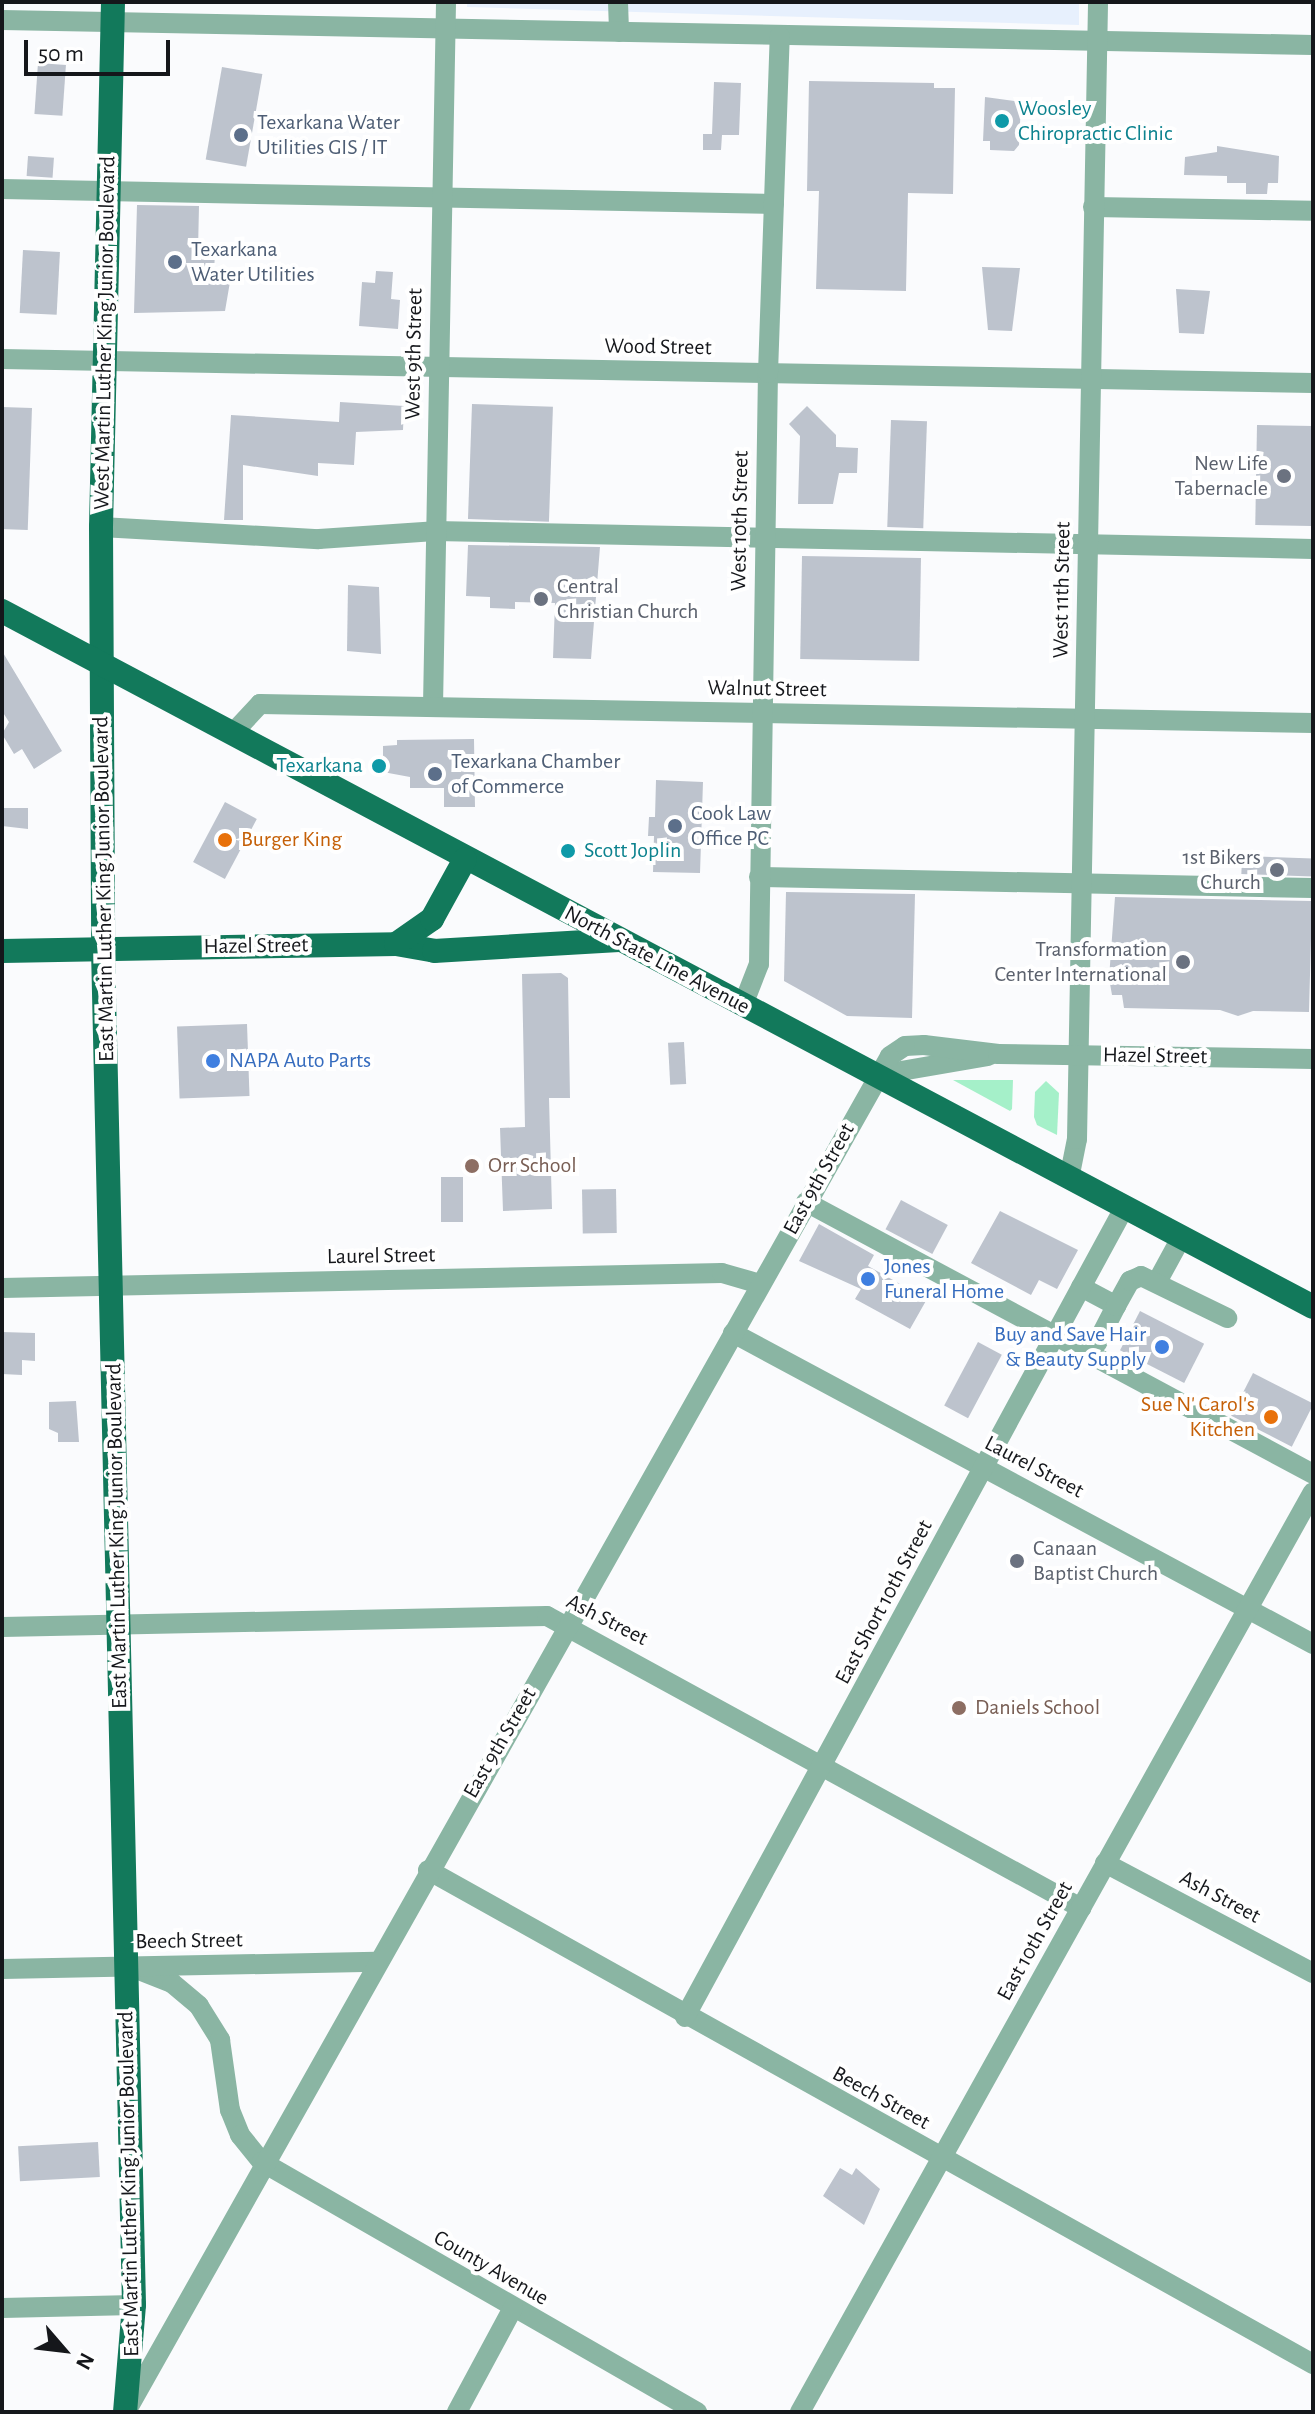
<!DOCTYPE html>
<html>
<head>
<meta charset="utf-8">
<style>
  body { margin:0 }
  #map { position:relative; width:1315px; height:2414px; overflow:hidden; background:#fafbfd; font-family:"Alegreya Sans",sans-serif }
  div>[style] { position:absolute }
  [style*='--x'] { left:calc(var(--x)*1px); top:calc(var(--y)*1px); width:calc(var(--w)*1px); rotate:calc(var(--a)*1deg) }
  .built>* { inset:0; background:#e7f0fd }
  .green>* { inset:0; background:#a5f0c9 }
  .building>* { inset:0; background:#bdc3cd; transform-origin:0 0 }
  .minor>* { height:20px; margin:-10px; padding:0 10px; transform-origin:10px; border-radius:10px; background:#8ab5a3 }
  .major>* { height:24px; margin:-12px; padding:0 12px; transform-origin:12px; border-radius:12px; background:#12795b }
  .dots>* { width:22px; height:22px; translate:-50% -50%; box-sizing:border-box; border:4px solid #fff; border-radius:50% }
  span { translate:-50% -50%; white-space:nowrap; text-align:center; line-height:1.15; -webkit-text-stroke:8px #fff; paint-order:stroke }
  .culture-label { font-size:22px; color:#0d838f }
  .left { translate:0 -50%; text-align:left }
  .right { translate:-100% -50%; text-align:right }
  .service-label { font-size:22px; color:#4e5e75 }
  .street-label { font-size:22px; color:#15171b }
  .worship-label { font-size:22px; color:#5b616d }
  .food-label { font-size:22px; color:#c56008 }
  .shop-label { font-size:22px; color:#366cbe }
  .education-label { font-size:22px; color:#785e54 }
  .frame { position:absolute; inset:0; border:4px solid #15171b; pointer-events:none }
  .north { position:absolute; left:24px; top:2310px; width:80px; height:80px; -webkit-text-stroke:6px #fff; paint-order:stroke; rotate:118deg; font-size:22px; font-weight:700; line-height:32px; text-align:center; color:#15171b }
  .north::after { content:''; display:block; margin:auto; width:28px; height:36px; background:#15171b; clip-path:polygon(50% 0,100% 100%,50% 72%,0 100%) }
  .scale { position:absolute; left:24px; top:40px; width:146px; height:36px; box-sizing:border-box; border:4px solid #15171b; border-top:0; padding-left:10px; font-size:24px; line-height:28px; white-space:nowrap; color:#15171b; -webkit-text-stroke:6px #fff; paint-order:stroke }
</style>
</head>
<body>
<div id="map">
  <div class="built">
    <div style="clip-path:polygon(467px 2px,1079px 2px,1079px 25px,467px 7px)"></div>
  </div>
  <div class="green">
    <div style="clip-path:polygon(953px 1080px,1013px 1080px,1012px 1109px,1010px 1111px)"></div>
    <div style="clip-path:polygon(1046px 1081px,1059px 1093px,1057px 1135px,1037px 1125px,1034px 1117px,1035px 1092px)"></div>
  </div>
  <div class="building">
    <div style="left:38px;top:63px;width:28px;height:51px;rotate:4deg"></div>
    <div style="left:222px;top:67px;width:41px;height:94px;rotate:10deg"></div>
    <div style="clip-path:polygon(809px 81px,934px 83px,934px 88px,955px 88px,953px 194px,908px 193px,906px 291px,816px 289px,819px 191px,807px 191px)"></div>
    <div style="clip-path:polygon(714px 82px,741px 83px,739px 135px,722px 135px,721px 150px,703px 150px,703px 134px,712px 134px)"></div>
    <div style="clip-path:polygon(985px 97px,1021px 102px,1019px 145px,1014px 151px,990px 150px,990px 141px,983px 141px)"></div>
    <div style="clip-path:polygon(1217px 146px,1279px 156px,1278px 183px,1268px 183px,1267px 194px,1246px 194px,1246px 183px,1227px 183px,1227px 176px,1184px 175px,1185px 157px,1217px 152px)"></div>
    <div style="left:28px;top:156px;width:26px;height:20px;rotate:4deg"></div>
    <div style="clip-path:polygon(137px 205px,199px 206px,198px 251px,215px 252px,214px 273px,231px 276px,225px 311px,134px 313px)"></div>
    <div style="left:23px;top:250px;width:37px;height:63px;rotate:3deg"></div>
    <div style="clip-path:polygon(982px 267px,1020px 268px,1012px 331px,988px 330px)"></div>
    <div style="clip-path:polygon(376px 271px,393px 272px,391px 299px,400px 300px,398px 329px,359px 326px,362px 282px,375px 283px)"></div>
    <div style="clip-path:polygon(1176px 289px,1210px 291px,1204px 334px,1179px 333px)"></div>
    <div style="clip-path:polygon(340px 402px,404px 406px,403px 430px,356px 432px,354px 465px,318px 463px,318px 476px,243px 465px,243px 520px,224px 520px,231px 415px,339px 422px)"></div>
    <div style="left:472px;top:404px;width:81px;height:115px;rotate:2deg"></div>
    <div style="clip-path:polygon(807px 406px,836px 435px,836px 447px,858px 448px,857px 473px,839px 473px,833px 504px,798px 504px,800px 436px,789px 424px)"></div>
    <div style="left:2px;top:407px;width:30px;height:122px;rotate:2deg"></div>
    <div style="left:891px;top:420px;width:36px;height:107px;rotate:2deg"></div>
    <div style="left:1257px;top:425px;width:56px;height:100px;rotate:1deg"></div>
    <div style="clip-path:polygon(468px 545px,600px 547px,591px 659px,553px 658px,555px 603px,515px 602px,515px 609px,490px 608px,490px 597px,466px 596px)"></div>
    <div style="left:802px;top:556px;width:119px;height:103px;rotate:1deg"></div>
    <div style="clip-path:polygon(348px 585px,379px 587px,381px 654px,347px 651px)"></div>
    <div style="clip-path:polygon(2px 651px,62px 751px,34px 769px,22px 749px,14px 754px,2px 734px,9px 722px,2px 711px)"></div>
    <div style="clip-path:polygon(474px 739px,475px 807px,444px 807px,444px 788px,410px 788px,410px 777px,383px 772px,383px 746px,397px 745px,397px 740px)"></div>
    <div style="clip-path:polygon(656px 780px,703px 782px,700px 873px,653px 872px,654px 836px,648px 836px,649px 817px,655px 817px)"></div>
    <div style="left:225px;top:802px;width:36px;height:68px;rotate:28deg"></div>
    <div style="clip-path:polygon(2px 808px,28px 808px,28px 829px,2px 826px)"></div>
    <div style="left:1242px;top:856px;width:71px;height:18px;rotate:2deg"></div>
    <div style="clip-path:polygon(786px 892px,915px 894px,912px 1018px,847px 1016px,784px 981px)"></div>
    <div style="clip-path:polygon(1115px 897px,1312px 901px,1309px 1012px,1253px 1011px,1238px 1016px,1220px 1010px,1124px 1008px,1122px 995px,1112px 995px,1109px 978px)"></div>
    <div style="clip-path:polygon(561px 973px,568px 978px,570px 1098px,549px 1098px,552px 1209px,503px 1211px,500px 1128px,525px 1127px,522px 974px)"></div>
    <div style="left:247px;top:1024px;width:72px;height:70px;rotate:88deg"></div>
    <div style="left:684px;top:1042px;width:42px;height:16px;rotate:87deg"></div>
    <div style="left:463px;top:1177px;width:45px;height:22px;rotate:90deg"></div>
    <div style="left:616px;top:1189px;width:44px;height:34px;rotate:89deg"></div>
    <div style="left:901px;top:1200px;width:53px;height:33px;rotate:28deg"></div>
    <div style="clip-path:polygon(1000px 1211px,1078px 1250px,1057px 1289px,1039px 1280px,1031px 1295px,971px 1263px)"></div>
    <div style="clip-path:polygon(819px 1224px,874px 1255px,868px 1266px,927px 1299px,910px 1329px,855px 1299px,861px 1289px,799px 1261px)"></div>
    <div style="left:1140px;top:1311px;width:72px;height:44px;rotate:27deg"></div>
    <div style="clip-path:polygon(2px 1332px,35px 1333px,35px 1361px,22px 1360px,22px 1375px,2px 1374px)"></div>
    <div style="left:978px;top:1342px;width:27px;height:72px;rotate:28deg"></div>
    <div style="left:1253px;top:1373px;width:68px;height:48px;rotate:27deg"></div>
    <div style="clip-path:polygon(76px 1401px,79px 1442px,58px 1442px,58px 1433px,49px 1429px,49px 1402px)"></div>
    <div style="left:98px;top:2142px;width:35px;height:80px;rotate:87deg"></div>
    <div style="clip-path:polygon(840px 2168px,852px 2175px,856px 2168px,880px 2189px,864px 2225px,823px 2196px)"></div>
  </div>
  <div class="minor">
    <div style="--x:618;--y:2;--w:30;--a:88"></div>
    <div style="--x:2;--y:20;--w:1311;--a:1.09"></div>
    <div style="--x:2;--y:189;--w:772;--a:1.11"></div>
    <div style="--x:1093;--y:207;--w:220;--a:1"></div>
    <div style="--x:2;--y:359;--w:1311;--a:1.05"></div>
    <div style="--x:101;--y:527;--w:218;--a:3.2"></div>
    <div style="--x:319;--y:539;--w:116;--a:-3.9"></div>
    <div style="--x:435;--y:531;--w:878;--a:1.17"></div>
    <div style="--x:433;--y:706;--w:704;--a:-88.94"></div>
    <div style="--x:232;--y:734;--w:41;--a:-47"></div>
    <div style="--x:260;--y:704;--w:1053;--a:1.03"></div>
    <div style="--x:759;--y:877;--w:554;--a:1.14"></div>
    <div style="--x:743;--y:1005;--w:44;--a:-68.7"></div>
    <div style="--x:759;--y:964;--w:591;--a:-89.13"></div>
    <div style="--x:768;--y:373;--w:337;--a:-88"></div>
    <div style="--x:878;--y:1075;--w:112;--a:-9.8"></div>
    <div style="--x:1069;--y:1179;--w:41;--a:-78.7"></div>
    <div style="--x:1077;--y:1139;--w:1137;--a:-88.94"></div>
    <div style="--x:806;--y:1202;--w:575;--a:28.21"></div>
    <div style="--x:1157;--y:1282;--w:50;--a:-61.4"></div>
    <div style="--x:1081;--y:1287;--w:40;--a:28"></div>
    <div style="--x:1116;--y:1306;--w:42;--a:117.2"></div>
    <div style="--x:2;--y:1288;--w:720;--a:-1.19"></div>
    <div style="--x:722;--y:1273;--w:40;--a:16"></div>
    <div style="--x:1116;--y:1306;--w:29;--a:-61"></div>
    <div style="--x:1130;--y:1281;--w:12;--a:-24"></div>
    <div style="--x:1141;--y:1276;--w:96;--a:26"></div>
    <div style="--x:733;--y:1333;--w:658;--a:28.2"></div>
    <div style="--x:2;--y:1627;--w:545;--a:-1.16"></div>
    <div style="--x:547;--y:1616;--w:609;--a:28.67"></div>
    <div style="--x:1105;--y:1863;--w:235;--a:27.9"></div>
    <div style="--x:428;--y:1870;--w:1014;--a:29.17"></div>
    <div style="--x:126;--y:1965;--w:49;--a:21.4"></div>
    <div style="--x:172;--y:1983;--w:35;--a:40"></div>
    <div style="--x:199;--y:2006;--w:40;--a:58"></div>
    <div style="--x:220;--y:2040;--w:71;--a:81.9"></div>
    <div style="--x:230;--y:2110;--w:27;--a:68"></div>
    <div style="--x:240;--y:2135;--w:35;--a:51"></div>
    <div style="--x:262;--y:2162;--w:502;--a:29.89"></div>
    <div style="--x:2;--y:1969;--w:374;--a:-1.1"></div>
    <div style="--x:685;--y:2017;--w:920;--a:-61.51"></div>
    <div style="--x:2;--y:2308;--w:132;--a:-1.3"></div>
    <div style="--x:128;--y:2408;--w:1552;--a:-60.59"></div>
    <div style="--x:890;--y:1056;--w:18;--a:-34"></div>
    <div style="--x:905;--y:1046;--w:19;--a:-3"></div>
    <div style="--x:924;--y:1045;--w:75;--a:6.9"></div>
    <div style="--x:998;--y:1054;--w:315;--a:0.9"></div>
    <div style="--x:457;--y:2412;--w:118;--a:-61.7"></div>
    <div style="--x:800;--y:2412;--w:1053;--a:-60.86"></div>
  </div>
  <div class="major">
    <div style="--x:113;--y:2;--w:525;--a:91.31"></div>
    <div style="--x:101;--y:527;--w:422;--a:89.7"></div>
    <div style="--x:103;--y:949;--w:1356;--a:88.69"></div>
    <div style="--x:134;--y:2305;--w:107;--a:94.8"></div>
    <div style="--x:2;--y:611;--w:1484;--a:27.96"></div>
    <div style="--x:396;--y:944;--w:39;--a:10"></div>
    <div style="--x:434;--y:951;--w:185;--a:-3.4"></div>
    <div style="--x:2;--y:951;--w:394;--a:-1"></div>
    <div style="--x:396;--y:944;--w:44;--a:-34.8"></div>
    <div style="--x:432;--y:919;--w:68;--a:-61.2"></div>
  </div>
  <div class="dots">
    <div style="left:1002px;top:121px;background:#0f9aa8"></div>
    <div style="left:241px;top:135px;background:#5c6f8a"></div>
    <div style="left:175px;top:262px;background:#5c6f8a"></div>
    <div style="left:1284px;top:476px;background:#6b7280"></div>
    <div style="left:541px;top:599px;background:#6b7280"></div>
    <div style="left:379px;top:766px;background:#0f9aa8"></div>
    <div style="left:435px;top:774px;background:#5c6f8a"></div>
    <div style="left:675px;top:826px;background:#5c6f8a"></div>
    <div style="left:225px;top:840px;background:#e8710a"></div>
    <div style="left:568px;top:851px;background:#0f9aa8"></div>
    <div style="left:1277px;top:870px;background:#6b7280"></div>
    <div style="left:1183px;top:962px;background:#6b7280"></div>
    <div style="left:213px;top:1061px;background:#3f7fe0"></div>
    <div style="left:472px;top:1166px;background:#8d6e63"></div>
    <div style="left:868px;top:1279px;background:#3f7fe0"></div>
    <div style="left:1162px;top:1347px;background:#3f7fe0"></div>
    <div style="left:1271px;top:1417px;background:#e8710a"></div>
    <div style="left:1017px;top:1561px;background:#6b7280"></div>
    <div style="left:959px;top:1708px;background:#8d6e63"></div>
  </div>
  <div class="culture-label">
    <span class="left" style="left:1018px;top:121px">Woosley<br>Chiropractic Clinic</span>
    <span class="right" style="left:363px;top:766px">Texarkana</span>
    <span class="left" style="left:584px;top:851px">Scott Joplin</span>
  </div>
  <div class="service-label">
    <span class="left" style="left:257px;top:135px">Texarkana Water<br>Utilities GIS / IT</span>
    <span class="left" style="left:191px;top:262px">Texarkana<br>Water Utilities</span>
    <span class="left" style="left:451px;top:774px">Texarkana Chamber<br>of Commerce</span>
    <span class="left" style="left:691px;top:826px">Cook Law<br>Office PC</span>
  </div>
  <div class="street-label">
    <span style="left:105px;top:333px;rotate:-89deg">West Martin Luther King Junior Boulevard</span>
    <span style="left:658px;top:347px;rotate:1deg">Wood Street</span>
    <span style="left:414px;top:354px;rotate:-89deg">West 9th Street</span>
    <span style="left:740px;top:521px;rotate:-89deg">West 10th Street</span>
    <span style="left:1062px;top:590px;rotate:-89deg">West 11th Street</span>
    <span style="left:767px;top:689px;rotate:1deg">Walnut Street</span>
    <span style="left:104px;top:889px;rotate:-91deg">East Martin Luther King Junior Boulevard</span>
    <span style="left:256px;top:946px;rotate:-1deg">Hazel Street</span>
    <span style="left:657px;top:960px;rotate:28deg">North State Line Avenue</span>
    <span style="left:1155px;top:1056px;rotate:1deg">Hazel Street</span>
    <span style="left:819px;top:1179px;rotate:-61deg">East 9th Street</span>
    <span style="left:381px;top:1256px;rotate:-1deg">Laurel Street</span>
    <span style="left:1034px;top:1467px;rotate:28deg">Laurel Street</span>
    <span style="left:117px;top:1536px;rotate:-91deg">East Martin Luther King Junior Boulevard</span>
    <span style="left:884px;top:1602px;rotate:-62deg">East Short 10th Street</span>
    <span style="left:607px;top:1620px;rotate:27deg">Ash Street</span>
    <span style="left:500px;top:1743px;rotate:-60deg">East 9th Street</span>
    <span style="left:1220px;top:1897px;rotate:28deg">Ash Street</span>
    <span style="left:189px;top:1941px;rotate:-1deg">Beech Street</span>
    <span style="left:1035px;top:1941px;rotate:-61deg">East 10th Street</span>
    <span style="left:881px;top:2098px;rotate:29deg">Beech Street</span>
    <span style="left:129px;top:2184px;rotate:-91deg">East Martin Luther King Junior Boulevard</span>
    <span style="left:491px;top:2268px;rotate:30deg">County Avenue</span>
  </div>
  <div class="worship-label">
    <span class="right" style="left:1268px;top:476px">New Life<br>Tabernacle</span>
    <span class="left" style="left:557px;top:599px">Central<br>Christian Church</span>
    <span class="right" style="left:1261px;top:870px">1st Bikers<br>Church</span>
    <span class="right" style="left:1167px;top:962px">Transformation<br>Center International</span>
    <span class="left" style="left:1033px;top:1561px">Canaan<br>Baptist Church</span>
  </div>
  <div class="food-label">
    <span class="left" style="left:241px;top:840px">Burger King</span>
    <span class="right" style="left:1255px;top:1417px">Sue N' Carol's<br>Kitchen</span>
  </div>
  <div class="shop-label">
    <span class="left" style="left:229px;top:1061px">NAPA Auto Parts</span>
    <span class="left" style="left:884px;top:1279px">Jones<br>Funeral Home</span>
    <span class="right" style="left:1146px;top:1347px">Buy and Save Hair<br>&amp; Beauty Supply</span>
  </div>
  <div class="education-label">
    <span class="left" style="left:488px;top:1166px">Orr School</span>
    <span class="left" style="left:975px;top:1708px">Daniels School</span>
  </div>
  <div class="frame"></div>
  <div class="north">N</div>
  <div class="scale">50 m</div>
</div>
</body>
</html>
